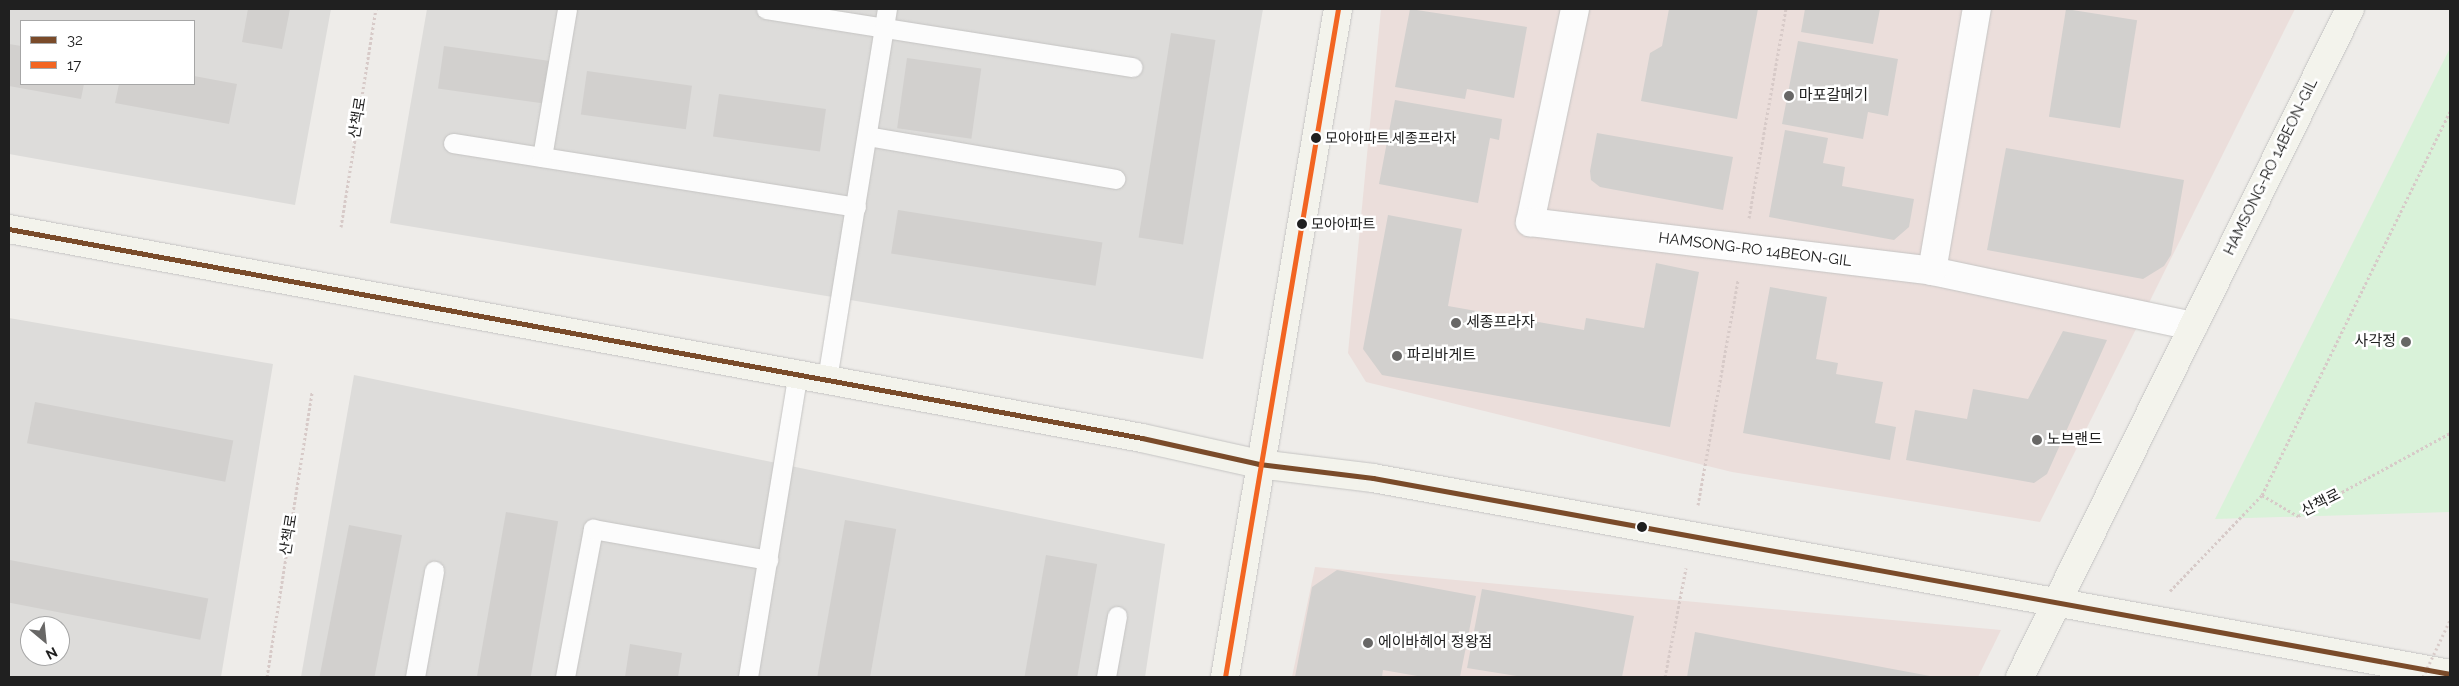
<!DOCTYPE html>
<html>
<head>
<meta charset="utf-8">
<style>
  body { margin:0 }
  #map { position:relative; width:2459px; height:686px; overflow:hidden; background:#eeece9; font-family:Raleway,"Noto Sans KR",sans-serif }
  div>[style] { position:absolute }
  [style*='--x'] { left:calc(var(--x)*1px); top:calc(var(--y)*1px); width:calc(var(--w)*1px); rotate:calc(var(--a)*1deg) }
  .residential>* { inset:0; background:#dddcda }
  .commercial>* { inset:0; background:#ebdedb }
  .park>* { inset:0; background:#d9f2d9 }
  .building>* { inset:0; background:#d2d0ce; transform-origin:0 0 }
  .path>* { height:3px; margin-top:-1.5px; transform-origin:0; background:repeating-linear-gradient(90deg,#d7cac8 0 2.5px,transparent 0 5px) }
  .roads { filter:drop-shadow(0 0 1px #c5c4c3) drop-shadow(0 0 1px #c5c4c3) }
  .lane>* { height:19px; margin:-9.5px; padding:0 9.5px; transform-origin:9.5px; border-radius:9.5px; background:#fcfcfc }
  .street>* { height:28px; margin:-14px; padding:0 14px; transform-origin:14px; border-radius:14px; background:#fcfcfc }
  .secondary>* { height:28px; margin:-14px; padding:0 14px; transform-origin:14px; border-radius:14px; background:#f3f3ec }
  .path-bridge>* { height:3px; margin-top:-1.5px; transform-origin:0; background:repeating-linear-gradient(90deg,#d7cac8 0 2.5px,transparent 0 5px) }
  .bus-1>* { height:5px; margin:-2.5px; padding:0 2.5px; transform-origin:2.5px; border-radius:2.5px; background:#7a4b2a }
  .bus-2>* { height:5px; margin:-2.5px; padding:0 2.5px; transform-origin:2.5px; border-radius:2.5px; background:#f26522 }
  .dots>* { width:14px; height:14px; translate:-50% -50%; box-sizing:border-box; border:2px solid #fff; border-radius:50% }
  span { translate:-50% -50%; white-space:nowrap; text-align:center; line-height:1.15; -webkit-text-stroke:5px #fff; paint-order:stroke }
  .bus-label { font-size:14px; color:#202020 }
  .left { translate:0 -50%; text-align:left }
  .poi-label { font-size:15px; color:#202020 }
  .right { translate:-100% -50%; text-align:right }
  .street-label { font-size:15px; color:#202020 }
  .frame { position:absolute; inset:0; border:10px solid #202020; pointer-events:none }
  .legend { position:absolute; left:20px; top:20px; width:175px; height:65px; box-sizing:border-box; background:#fff; border:1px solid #a6a6a6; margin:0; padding:6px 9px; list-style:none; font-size:15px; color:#202020 }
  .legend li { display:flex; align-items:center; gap:10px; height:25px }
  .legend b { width:25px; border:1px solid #a6a6a6 }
  .north { position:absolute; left:20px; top:616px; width:50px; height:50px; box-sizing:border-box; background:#fff; border:1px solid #a6a6a6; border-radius:50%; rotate:152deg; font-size:14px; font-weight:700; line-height:20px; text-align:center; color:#202020 }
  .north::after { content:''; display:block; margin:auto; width:18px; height:22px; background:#686766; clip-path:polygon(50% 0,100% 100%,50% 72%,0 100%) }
</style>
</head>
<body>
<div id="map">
  <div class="residential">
    <div style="clip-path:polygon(evenodd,9px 9px,331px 9px,295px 205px,9px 154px,9px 9px,21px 21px,194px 21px,194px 84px,21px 84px,21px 21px)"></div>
    <div style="clip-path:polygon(427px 9px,1263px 9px,1203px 359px,390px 223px)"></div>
    <div style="clip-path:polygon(evenodd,9px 318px,273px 364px,221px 677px,9px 677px,9px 318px,30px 626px,60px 626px,60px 656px,30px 656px,30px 626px)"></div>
    <div style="clip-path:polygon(354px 375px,1165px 544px,1145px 677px,301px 677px)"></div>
  </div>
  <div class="commercial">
    <div style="clip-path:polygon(1381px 9px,2295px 9px,2040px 522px,1732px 472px,1366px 382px,1348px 353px)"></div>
    <div style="clip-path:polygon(1315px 567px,2001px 630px,1978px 677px,1292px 677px)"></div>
  </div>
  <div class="park">
    <div style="clip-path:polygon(2450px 48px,2450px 512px,2215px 519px)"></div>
  </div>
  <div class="building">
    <div style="clip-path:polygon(248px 9px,290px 9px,282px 49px,242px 42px)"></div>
    <div style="clip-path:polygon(1410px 9px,1527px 27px,1514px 98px,1467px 89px,1465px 99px,1395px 87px)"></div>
    <div style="clip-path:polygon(1669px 9px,1758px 9px,1737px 119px,1641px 101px,1650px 53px,1662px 46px)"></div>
    <div style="clip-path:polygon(1805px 9px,1880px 9px,1873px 44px,1801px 32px)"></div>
    <div style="left:2066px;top:9px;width:72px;height:109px;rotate:9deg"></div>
    <div style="left:1171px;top:33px;width:45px;height:207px;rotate:9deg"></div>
    <div style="clip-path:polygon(1798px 41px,1898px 59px,1888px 116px,1868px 112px,1863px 139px,1782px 124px)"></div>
    <div style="clip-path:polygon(9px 44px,21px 46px,21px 84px,84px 84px,81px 99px,9px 86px)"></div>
    <div style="left:444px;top:46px;width:107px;height:43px;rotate:8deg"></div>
    <div style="left:907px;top:58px;width:75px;height:71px;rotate:8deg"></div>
    <div style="left:587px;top:71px;width:106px;height:44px;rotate:8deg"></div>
    <div style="clip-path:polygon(194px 76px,237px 84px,229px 124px,115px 103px,119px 84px,194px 84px)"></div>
    <div style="left:719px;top:94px;width:108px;height:43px;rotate:8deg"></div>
    <div style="clip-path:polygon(1395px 100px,1502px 119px,1499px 140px,1490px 138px,1478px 203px,1379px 184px)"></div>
    <div style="clip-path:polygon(1785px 130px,1828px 138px,1823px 163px,1845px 167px,1842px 186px,1914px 199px,1909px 227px,1894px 240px,1769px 217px)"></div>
    <div style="clip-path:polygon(1597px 133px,1733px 157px,1723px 210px,1600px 187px,1591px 180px,1590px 171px)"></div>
    <div style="clip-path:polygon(2006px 148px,2184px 180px,2171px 255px,2164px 266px,2143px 279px,1987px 250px)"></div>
    <div style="left:898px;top:210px;width:207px;height:44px;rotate:9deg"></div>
    <div style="clip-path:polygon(1388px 215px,1462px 229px,1448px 306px,1584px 330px,1586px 318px,1644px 328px,1656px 263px,1699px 272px,1670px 427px,1382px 375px,1363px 349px)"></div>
    <div style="clip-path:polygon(1770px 287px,1827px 297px,1816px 359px,1838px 363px,1836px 374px,1883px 382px,1875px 423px,1896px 427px,1890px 460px,1743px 433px)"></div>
    <div style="clip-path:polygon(2063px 331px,2107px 340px,2047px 474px,2034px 483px,1906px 460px,1915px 410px,1967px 419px,1973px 389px,2028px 399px)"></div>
    <div style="left:35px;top:402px;width:202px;height:42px;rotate:11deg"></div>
    <div style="left:506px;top:512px;width:53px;height:168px;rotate:10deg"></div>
    <div style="left:845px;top:520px;width:52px;height:159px;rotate:10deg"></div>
    <div style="left:349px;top:525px;width:54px;height:154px;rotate:11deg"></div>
    <div style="left:1046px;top:555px;width:52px;height:124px;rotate:10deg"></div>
    <div style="left:10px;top:560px;width:202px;height:42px;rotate:11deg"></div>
    <div style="clip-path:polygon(1337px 570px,1476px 596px,1460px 677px,1423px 677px,1383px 670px,1382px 677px,1295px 677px,1312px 587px)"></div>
    <div style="clip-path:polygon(1482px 589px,1634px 616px,1622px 677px,1523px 677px,1467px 668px)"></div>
    <div style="clip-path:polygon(1695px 632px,1930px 676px,1930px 677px,1687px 677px)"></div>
    <div style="clip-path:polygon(630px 644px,682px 653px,678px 677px,625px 677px)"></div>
  </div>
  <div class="path">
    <div style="--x:1749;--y:218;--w:212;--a:-80"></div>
    <div style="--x:341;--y:227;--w:221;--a:-80.9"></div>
    <div style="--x:2262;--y:495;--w:427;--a:-63.9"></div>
    <div style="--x:1698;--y:505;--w:229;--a:-79.9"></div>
    <div style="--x:2170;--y:591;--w:133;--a:-46.2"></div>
    <div style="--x:2262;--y:495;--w:42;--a:30.3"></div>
    <div style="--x:2298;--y:516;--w:173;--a:-28.6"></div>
    <div style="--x:267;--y:677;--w:289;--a:-81"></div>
    <div style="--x:1665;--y:677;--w:111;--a:-79.1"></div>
  </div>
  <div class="roads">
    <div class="lane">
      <div style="--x:766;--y:9;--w:371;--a:9"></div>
      <div style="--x:867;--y:136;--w:252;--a:9.8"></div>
      <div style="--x:453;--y:143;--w:408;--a:9"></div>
      <div style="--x:542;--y:157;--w:150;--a:-80.4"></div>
      <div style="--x:827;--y:379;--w:375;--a:-80.8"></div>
      <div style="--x:415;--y:677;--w:108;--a:-79.8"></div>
      <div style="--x:565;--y:677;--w:151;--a:-79.3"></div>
      <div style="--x:593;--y:529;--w:178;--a:10"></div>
      <div style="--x:748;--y:677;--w:308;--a:-80.7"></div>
      <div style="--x:1106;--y:677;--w:62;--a:-79.8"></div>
    </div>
    <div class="street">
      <div style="--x:1575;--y:9;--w:218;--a:101.9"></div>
      <div style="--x:1530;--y:222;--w:405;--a:6.9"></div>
      <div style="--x:1932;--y:271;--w:267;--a:11.9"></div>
      <div style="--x:1932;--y:271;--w:266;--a:-80.3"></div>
    </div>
    <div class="secondary">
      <div style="--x:9;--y:229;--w:1152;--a:10.45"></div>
      <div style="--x:1142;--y:438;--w:120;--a:12.5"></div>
      <div style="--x:1259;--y:464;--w:115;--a:7"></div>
      <div style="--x:1373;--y:478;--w:1095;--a:10.31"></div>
      <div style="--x:1225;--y:677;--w:677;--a:-80.4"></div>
      <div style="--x:2020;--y:677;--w:745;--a:-63.71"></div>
    </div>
  </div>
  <div class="path-bridge">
    <div style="--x:2423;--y:677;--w:63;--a:-64.7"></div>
  </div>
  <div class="bus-1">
    <div style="--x:9;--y:229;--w:1152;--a:10.45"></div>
    <div style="--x:1142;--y:438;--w:120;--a:12.5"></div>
    <div style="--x:1259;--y:464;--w:115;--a:7"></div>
    <div style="--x:1373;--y:478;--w:1095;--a:10.31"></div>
  </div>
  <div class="bus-2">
    <div style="--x:1225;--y:677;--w:677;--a:-80.4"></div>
  </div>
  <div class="dots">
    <div style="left:1789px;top:96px;background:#686766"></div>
    <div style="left:1316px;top:138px;background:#202020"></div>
    <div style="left:1302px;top:224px;background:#202020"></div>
    <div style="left:1456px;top:323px;background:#686766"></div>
    <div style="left:2406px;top:342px;background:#686766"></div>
    <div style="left:1397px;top:356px;background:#686766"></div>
    <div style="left:2037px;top:440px;background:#686766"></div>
    <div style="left:1642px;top:527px;background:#202020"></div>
    <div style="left:1368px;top:643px;background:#686766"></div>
  </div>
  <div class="bus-label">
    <span class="left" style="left:1325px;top:138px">모아아파트.세종프라자</span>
    <span class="left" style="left:1311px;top:224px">모아아파트</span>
  </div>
  <div class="poi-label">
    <span class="left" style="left:1799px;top:96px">마포갈메기</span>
    <span class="left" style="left:1466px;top:323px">세종프라자</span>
    <span class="right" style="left:2396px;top:342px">사각정</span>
    <span class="left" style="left:1407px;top:356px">파리바게트</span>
    <span class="left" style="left:2047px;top:440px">노브랜드</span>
    <span class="left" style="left:1378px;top:643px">에이바헤어 정왕점</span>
  </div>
  <div class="street-label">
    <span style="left:358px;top:118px;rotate:-81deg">산책로</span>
    <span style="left:2271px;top:167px;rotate:-64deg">HAMSONG-RO 14BEON-GIL</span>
    <span style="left:1755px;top:250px;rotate:7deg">HAMSONG-RO 14BEON-GIL</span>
    <span style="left:2321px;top:503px;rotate:-27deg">산책로</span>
    <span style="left:289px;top:535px;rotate:-81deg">산책로</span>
  </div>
  <div class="frame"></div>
  <ul class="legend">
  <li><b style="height:6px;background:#7a4b2a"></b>32</li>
  <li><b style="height:6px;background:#f26522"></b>17</li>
  </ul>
  <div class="north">N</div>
</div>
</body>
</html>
